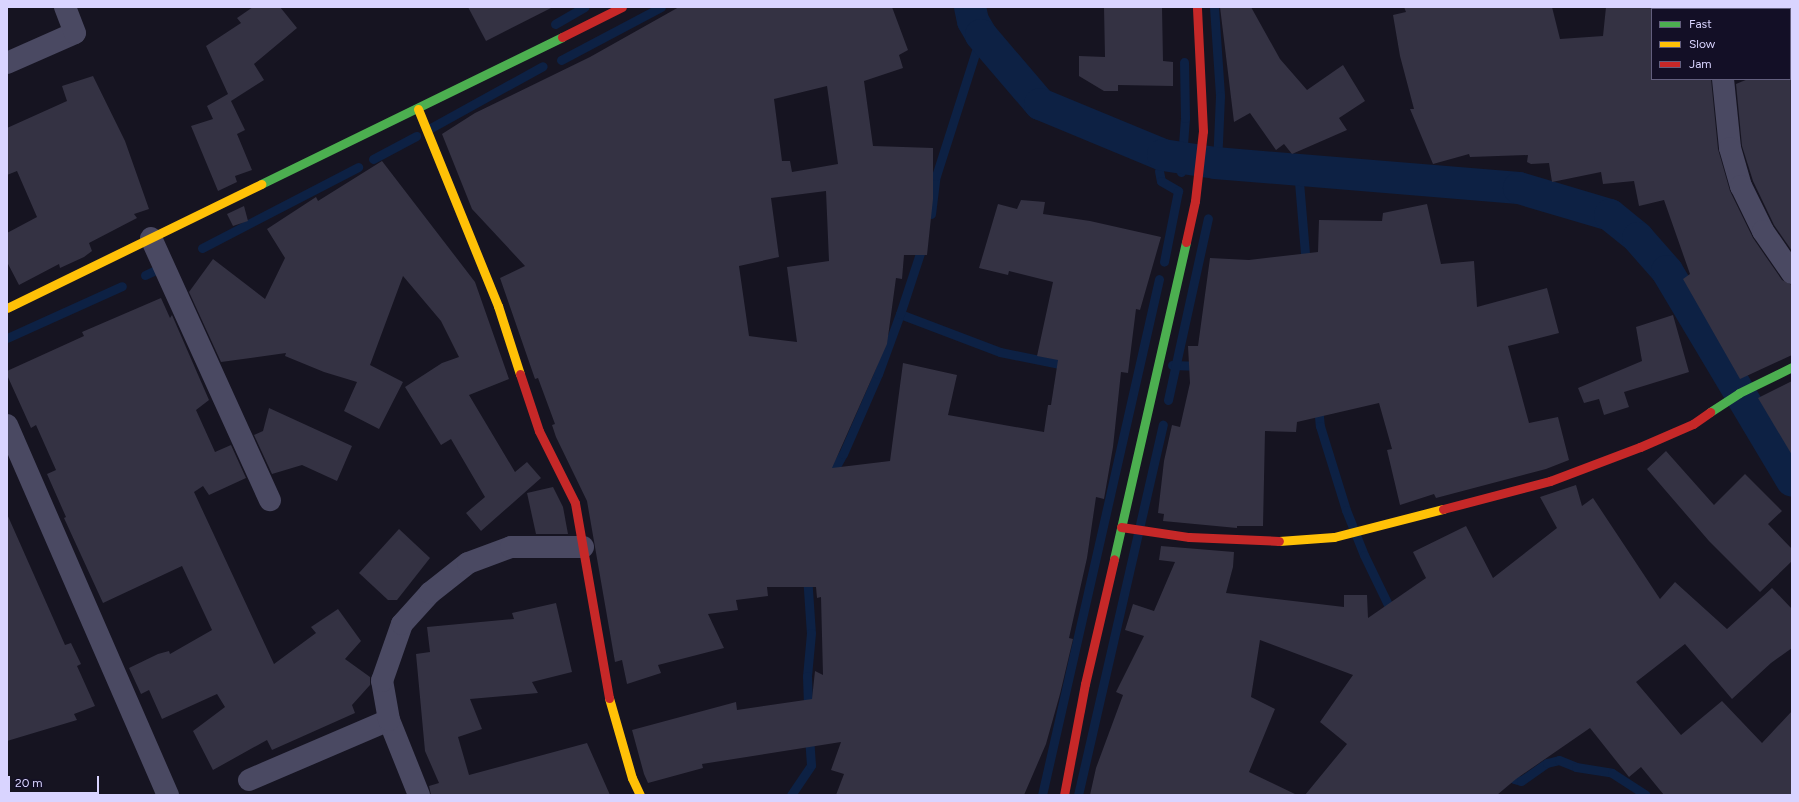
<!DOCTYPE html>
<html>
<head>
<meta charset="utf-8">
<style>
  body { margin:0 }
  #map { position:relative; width:1799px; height:802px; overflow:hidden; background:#161421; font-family:Figtree,sans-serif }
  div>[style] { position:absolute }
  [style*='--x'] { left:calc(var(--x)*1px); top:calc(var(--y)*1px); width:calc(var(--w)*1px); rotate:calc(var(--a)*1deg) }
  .stream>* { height:9px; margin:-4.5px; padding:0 4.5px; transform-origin:4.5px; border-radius:4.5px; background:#0d2144 }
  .canal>* { height:32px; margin:-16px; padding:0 16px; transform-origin:16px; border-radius:16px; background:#0d2144 }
  .building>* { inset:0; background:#343243 }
  .street>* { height:22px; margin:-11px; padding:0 11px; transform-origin:11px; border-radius:11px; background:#4a4962 }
  .fast>* { height:9px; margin:-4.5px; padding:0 4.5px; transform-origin:4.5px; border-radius:4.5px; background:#4caf50 }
  .slow>* { height:9px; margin:-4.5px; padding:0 4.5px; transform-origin:4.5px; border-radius:4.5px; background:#ffc107 }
  .jam>* { height:9px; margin:-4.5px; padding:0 4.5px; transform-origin:4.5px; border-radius:4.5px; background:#c62828 }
  span { translate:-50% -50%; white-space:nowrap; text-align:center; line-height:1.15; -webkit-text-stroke:3px #130f26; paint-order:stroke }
  .frame { position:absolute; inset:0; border:8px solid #d9d4ff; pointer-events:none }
  .legend { position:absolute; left:1651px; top:8px; width:140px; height:72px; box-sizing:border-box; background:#130f26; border:1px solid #625e7d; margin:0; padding:5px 7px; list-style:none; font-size:12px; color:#d9d4ff }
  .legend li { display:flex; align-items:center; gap:8px; height:20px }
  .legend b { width:20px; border:1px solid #625e7d }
  .scale { position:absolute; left:8px; top:776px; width:91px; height:18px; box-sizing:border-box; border:2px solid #d9d4ff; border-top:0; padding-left:5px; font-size:12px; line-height:14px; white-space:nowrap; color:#d9d4ff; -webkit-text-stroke:3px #130f26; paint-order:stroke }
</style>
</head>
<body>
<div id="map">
  <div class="stream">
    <div style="--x:1214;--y:7;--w:89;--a:86.1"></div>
    <div style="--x:1220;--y:96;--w:70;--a:92.5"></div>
    <div style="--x:555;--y:24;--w:34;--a:-30"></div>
    <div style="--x:561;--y:60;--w:113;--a:-27.9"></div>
    <div style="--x:427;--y:130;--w:132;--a:-28.9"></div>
    <div style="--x:373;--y:159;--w:49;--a:-28.1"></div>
    <div style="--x:1298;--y:170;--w:95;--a:85.2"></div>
    <div style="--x:1159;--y:171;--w:10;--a:79"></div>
    <div style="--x:1161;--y:181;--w:20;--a:30"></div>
    <div style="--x:1178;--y:191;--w:72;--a:101.2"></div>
    <div style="--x:1181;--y:172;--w:54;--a:-85.8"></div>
    <div style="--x:1185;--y:118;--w:56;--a:-91"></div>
    <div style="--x:931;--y:214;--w:38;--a:-83"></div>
    <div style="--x:936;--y:176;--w:148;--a:-72.3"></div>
    <div style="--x:202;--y:248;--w:176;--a:-27.4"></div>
    <div style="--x:145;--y:275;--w:21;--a:-25"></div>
    <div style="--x:900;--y:314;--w:107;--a:20.8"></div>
    <div style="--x:1000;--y:352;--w:70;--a:11.5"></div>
    <div style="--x:7;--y:338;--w:126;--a:-24.3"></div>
    <div style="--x:1172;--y:365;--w:29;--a:2"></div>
    <div style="--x:1168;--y:400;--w:186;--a:-77.6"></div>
    <div style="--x:1318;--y:405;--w:21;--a:85"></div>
    <div style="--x:1320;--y:426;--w:88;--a:72.8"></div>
    <div style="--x:1346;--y:510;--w:48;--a:68.2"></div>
    <div style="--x:1364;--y:555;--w:67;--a:64.2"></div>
    <div style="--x:830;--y:477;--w:26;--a:-61"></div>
    <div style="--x:843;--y:454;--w:87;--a:-66.4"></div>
    <div style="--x:878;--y:374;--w:64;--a:-69.9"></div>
    <div style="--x:900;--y:314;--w:74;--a:-71.8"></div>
    <div style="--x:807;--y:575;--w:58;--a:86.1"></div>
    <div style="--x:811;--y:633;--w:43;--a:95.3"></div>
    <div style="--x:807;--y:676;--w:36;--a:88"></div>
    <div style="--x:1509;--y:770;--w:10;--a:61"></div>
    <div style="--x:1514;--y:779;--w:7;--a:16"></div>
    <div style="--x:1521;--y:781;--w:32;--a:-35"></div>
    <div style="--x:1547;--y:763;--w:12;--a:-14"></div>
    <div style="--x:1559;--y:760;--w:18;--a:22"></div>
    <div style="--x:1576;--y:767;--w:36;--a:9"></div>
    <div style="--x:1612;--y:773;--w:40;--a:32.9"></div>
    <div style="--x:791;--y:795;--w:36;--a:-56"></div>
    <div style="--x:811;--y:765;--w:29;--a:-94"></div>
    <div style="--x:1042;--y:795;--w:529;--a:-77.22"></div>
    <div style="--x:1078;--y:795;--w:380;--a:-77.1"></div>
  </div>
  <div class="canal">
    <div style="--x:970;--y:7;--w:14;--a:78"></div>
    <div style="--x:973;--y:21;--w:16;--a:60"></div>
    <div style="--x:981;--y:35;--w:91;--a:49.5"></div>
    <div style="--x:1040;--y:104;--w:133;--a:22.5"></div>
    <div style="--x:1163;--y:155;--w:53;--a:8.7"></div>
    <div style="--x:1215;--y:163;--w:305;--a:4.7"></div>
    <div style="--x:1519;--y:188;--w:95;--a:16.5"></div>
    <div style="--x:1610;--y:215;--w:36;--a:39"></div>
    <div style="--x:1638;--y:238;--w:44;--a:48.7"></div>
    <div style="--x:1667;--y:271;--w:244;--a:59.2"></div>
  </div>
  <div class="building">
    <div style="clip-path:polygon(253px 7px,280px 7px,297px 28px,254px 64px,264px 80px,231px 101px,245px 130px,237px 134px,252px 170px,235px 176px,237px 182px,218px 191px,191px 126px,213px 119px,207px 106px,228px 94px,206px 46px,241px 23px,237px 18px)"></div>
    <div style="clip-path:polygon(468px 7px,553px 7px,486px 41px)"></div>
    <div style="clip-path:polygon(evenodd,679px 7px,892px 7px,908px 50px,899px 55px,903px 68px,864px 81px,873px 146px,933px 148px,933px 199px,927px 255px,904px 255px,902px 279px,896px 278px,887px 344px,832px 468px,890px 461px,903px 363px,957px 375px,948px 415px,1044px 432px,1048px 405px,1051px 405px,1058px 360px,1037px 356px,1053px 282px,1009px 271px,1008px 275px,979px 268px,998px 204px,1017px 209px,1021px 200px,1045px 202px,1043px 214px,1090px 221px,1161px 237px,1140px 310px,1136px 309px,1128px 373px,1121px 372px,1113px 447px,1104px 499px,1096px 497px,1087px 558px,1069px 638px,1073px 639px,1060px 694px,1046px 744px,1024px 795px,836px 795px,844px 774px,831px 770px,841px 742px,702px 764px,703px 768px,648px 783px,644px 774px,632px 730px,736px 702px,737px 710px,812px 699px,815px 671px,823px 675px,821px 597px,817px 598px,816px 587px,767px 587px,768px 596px,736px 600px,738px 610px,708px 614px,724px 648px,658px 665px,661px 673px,627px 684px,622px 660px,615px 662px,587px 501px,556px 437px,552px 425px,555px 424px,538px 378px,535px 379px,500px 278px,525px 266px,472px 209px,442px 134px,475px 113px,590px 57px,679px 7px,827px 86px,838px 164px,792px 172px,790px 161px,782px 161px,774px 99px,827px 86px,679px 7px,826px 191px,829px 261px,787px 267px,797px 342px,749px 336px,739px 266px,779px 257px,771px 198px,826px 191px)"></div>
    <div style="clip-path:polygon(1104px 7px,1162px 7px,1163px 61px,1173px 62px,1173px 86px,1118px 85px,1118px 91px,1104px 91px,1079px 76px,1079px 56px,1105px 57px)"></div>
    <div style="clip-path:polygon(1220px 7px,1251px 7px,1280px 59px,1307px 90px,1343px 65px,1365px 101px,1339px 118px,1347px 130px,1292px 154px,1284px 144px,1276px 150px,1250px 113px,1234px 122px)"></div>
    <div style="clip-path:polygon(1404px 7px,1552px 7px,1560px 39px,1603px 36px,1606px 7px,1652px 7px,1652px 79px,1711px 79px,1718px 149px,1730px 191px,1753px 238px,1782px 280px,1792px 285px,1792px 355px,1740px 379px,1683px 279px,1690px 274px,1664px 200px,1639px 206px,1634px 181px,1603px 184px,1601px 172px,1552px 182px,1549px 163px,1531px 164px,1527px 162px,1528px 155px,1470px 157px,1469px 154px,1433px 164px,1410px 109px,1414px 109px,1400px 56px,1393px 15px,1406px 12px)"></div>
    <div style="clip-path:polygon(93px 76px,125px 141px,149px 209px,134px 214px,137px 218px,89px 243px,92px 251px,84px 257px,60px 268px,59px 264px,19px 285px,7px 262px,7px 233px,37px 217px,17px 171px,7px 175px,7px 128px,67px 101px,62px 86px)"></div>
    <div style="clip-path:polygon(1748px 79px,1792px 79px,1792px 251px,1774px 225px,1753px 181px,1742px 146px,1736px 84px)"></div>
    <div style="clip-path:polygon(382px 161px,475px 282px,509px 379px,469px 395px,515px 472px,527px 462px,541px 478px,481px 531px,466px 513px,485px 497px,451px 439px,441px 445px,405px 387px,442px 363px,459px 357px,441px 321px,403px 276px,370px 365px,403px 382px,379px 429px,344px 411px,357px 382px,324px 372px,285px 356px,286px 353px,221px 362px,189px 292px,213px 259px,265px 299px,285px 258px,267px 229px,316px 197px,318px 201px)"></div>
    <div style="clip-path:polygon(1427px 204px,1441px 264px,1474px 261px,1477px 307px,1547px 288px,1559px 333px,1508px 346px,1529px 423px,1558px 417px,1569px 460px,1546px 469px,1436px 498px,1434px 494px,1400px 505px,1387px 450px,1392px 449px,1379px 403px,1297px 422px,1296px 432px,1265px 431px,1263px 526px,1237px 526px,1237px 528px,1163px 521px,1164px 514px,1158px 513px,1164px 461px,1172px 425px,1180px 427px,1190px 383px,1188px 346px,1198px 346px,1210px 258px,1249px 260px,1318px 252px,1319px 220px,1382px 221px,1383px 213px)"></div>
    <div style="clip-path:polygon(244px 206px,248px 221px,233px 226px,227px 214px)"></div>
    <div style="clip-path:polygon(161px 298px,170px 318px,172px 315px,209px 400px,196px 410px,215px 452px,231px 445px,246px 478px,209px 495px,203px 486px,194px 492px,274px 664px,316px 633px,311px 627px,338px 609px,361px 641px,345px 659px,370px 677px,370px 685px,352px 705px,355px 713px,272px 750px,267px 740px,213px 770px,193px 731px,225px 707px,217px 694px,162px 719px,149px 690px,141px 694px,129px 668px,158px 654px,169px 651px,170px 654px,212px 630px,182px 566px,103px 603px,64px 518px,66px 517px,47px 474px,56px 470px,36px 425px,31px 428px,7px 375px,7px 371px,84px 336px,82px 332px)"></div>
    <div style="clip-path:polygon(1673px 315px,1689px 372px,1624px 392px,1629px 407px,1604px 415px,1599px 399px,1584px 403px,1578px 388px,1642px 361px,1636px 327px)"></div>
    <div style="clip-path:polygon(1792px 381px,1792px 455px,1758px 398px)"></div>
    <div style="clip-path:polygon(269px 408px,352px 446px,337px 481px,302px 465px,272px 474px,254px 435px,263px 431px)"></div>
    <div style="clip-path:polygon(1666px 451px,1714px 505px,1745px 474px,1782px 511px,1768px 524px,1792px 549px,1792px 561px,1760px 592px,1709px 541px,1647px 469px)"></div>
    <div style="clip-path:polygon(1576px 485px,1582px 506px,1593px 498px,1660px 599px,1675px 582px,1727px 629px,1772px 588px,1792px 609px,1792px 648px,1771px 663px,1732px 699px,1685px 644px,1636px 682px,1681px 735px,1722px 701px,1762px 743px,1792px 711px,1792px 795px,1664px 795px,1641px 767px,1629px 777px,1590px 728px,1516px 779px,1497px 795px,1305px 795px,1347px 744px,1320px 722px,1353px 675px,1260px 640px,1251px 697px,1275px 709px,1249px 772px,1297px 795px,1090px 795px,1096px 768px,1123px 695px,1116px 692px,1144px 636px,1125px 630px,1133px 604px,1154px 611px,1175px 562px,1159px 560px,1161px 546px,1234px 552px,1233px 567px,1226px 593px,1344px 607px,1344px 595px,1367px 595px,1368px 618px,1426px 578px,1413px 552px,1466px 526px,1493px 578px,1557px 528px,1540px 497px)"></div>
    <div style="clip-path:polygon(553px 487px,563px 507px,568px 534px,536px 534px,527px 493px)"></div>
    <div style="clip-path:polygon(7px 514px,65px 645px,71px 643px,81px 664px,77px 666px,95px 706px,74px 714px,77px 720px,7px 741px)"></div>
    <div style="clip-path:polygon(399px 529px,430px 558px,397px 600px,388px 600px,359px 573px)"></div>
    <div style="clip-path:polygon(556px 603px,572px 672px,532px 682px,538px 693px,470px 699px,482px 729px,458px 737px,469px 775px,587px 743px,610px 795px,431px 795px,429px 786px,439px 783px,425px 751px,416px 654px,430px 652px,427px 627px,514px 619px,512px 613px)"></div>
  </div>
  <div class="street">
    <div style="--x:1742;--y:9;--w:2;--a:-63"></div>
    <div style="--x:7;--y:63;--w:74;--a:-23.8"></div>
    <div style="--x:75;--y:33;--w:28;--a:-111"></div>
    <div style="--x:1723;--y:79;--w:69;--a:84.2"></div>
    <div style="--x:1730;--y:148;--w:40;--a:74"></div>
    <div style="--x:1741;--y:186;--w:50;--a:63.9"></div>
    <div style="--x:1763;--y:231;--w:51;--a:55.4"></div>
    <div style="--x:151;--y:238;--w:288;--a:65.6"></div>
    <div style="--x:7;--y:425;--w:404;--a:66.5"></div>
    <div style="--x:249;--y:780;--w:152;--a:-23.2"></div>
    <div style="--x:419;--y:795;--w:81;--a:-111.8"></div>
    <div style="--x:389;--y:720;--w:40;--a:-100"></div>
    <div style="--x:382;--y:681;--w:60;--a:-70.7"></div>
    <div style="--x:402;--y:624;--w:42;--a:-47.9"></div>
    <div style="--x:430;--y:593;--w:48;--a:-38.3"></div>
    <div style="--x:468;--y:563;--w:46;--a:-20.4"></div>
    <div style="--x:511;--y:547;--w:72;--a:0"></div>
  </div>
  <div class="fast">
    <div style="--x:261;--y:184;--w:335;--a:-26"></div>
    <div style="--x:1710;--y:412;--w:35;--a:-33"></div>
    <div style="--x:1739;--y:393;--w:59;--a:-26.1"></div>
    <div style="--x:1114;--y:559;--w:325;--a:-77.2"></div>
  </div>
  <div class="slow">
    <div style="--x:418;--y:109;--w:213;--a:67.9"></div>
    <div style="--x:498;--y:306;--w:71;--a:72.1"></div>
    <div style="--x:7;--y:308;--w:283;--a:-26"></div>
    <div style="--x:1279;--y:541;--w:55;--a:-4.2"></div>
    <div style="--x:1334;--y:537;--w:113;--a:-14.4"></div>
    <div style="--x:609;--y:698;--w:83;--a:74"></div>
    <div style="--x:632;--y:778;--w:19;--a:65"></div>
  </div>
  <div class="jam">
    <div style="--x:562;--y:37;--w:67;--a:-26.6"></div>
    <div style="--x:1186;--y:242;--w:42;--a:-77.6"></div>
    <div style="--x:1195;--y:201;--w:70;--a:-83.5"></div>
    <div style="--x:1203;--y:131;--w:124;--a:-92.8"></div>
    <div style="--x:520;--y:374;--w:60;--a:71.6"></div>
    <div style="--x:539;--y:431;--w:80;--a:63.4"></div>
    <div style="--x:575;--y:503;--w:198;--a:80.1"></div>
    <div style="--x:1443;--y:509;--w:111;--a:-14.7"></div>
    <div style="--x:1550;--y:481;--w:96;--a:-20.7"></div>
    <div style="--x:1640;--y:447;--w:58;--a:-23.5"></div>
    <div style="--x:1693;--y:424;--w:21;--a:-35"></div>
    <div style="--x:1121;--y:527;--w:69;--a:8.4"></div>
    <div style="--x:1189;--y:537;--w:90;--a:2.5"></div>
    <div style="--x:1064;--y:795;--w:113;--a:-79.3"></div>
    <div style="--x:1085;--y:684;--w:128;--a:-76.9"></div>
  </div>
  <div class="frame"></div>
  <ul class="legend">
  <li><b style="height:5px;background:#4caf50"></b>Fast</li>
  <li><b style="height:5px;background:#ffc107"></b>Slow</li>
  <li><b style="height:5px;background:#c62828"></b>Jam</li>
  </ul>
  <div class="scale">20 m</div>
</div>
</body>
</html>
